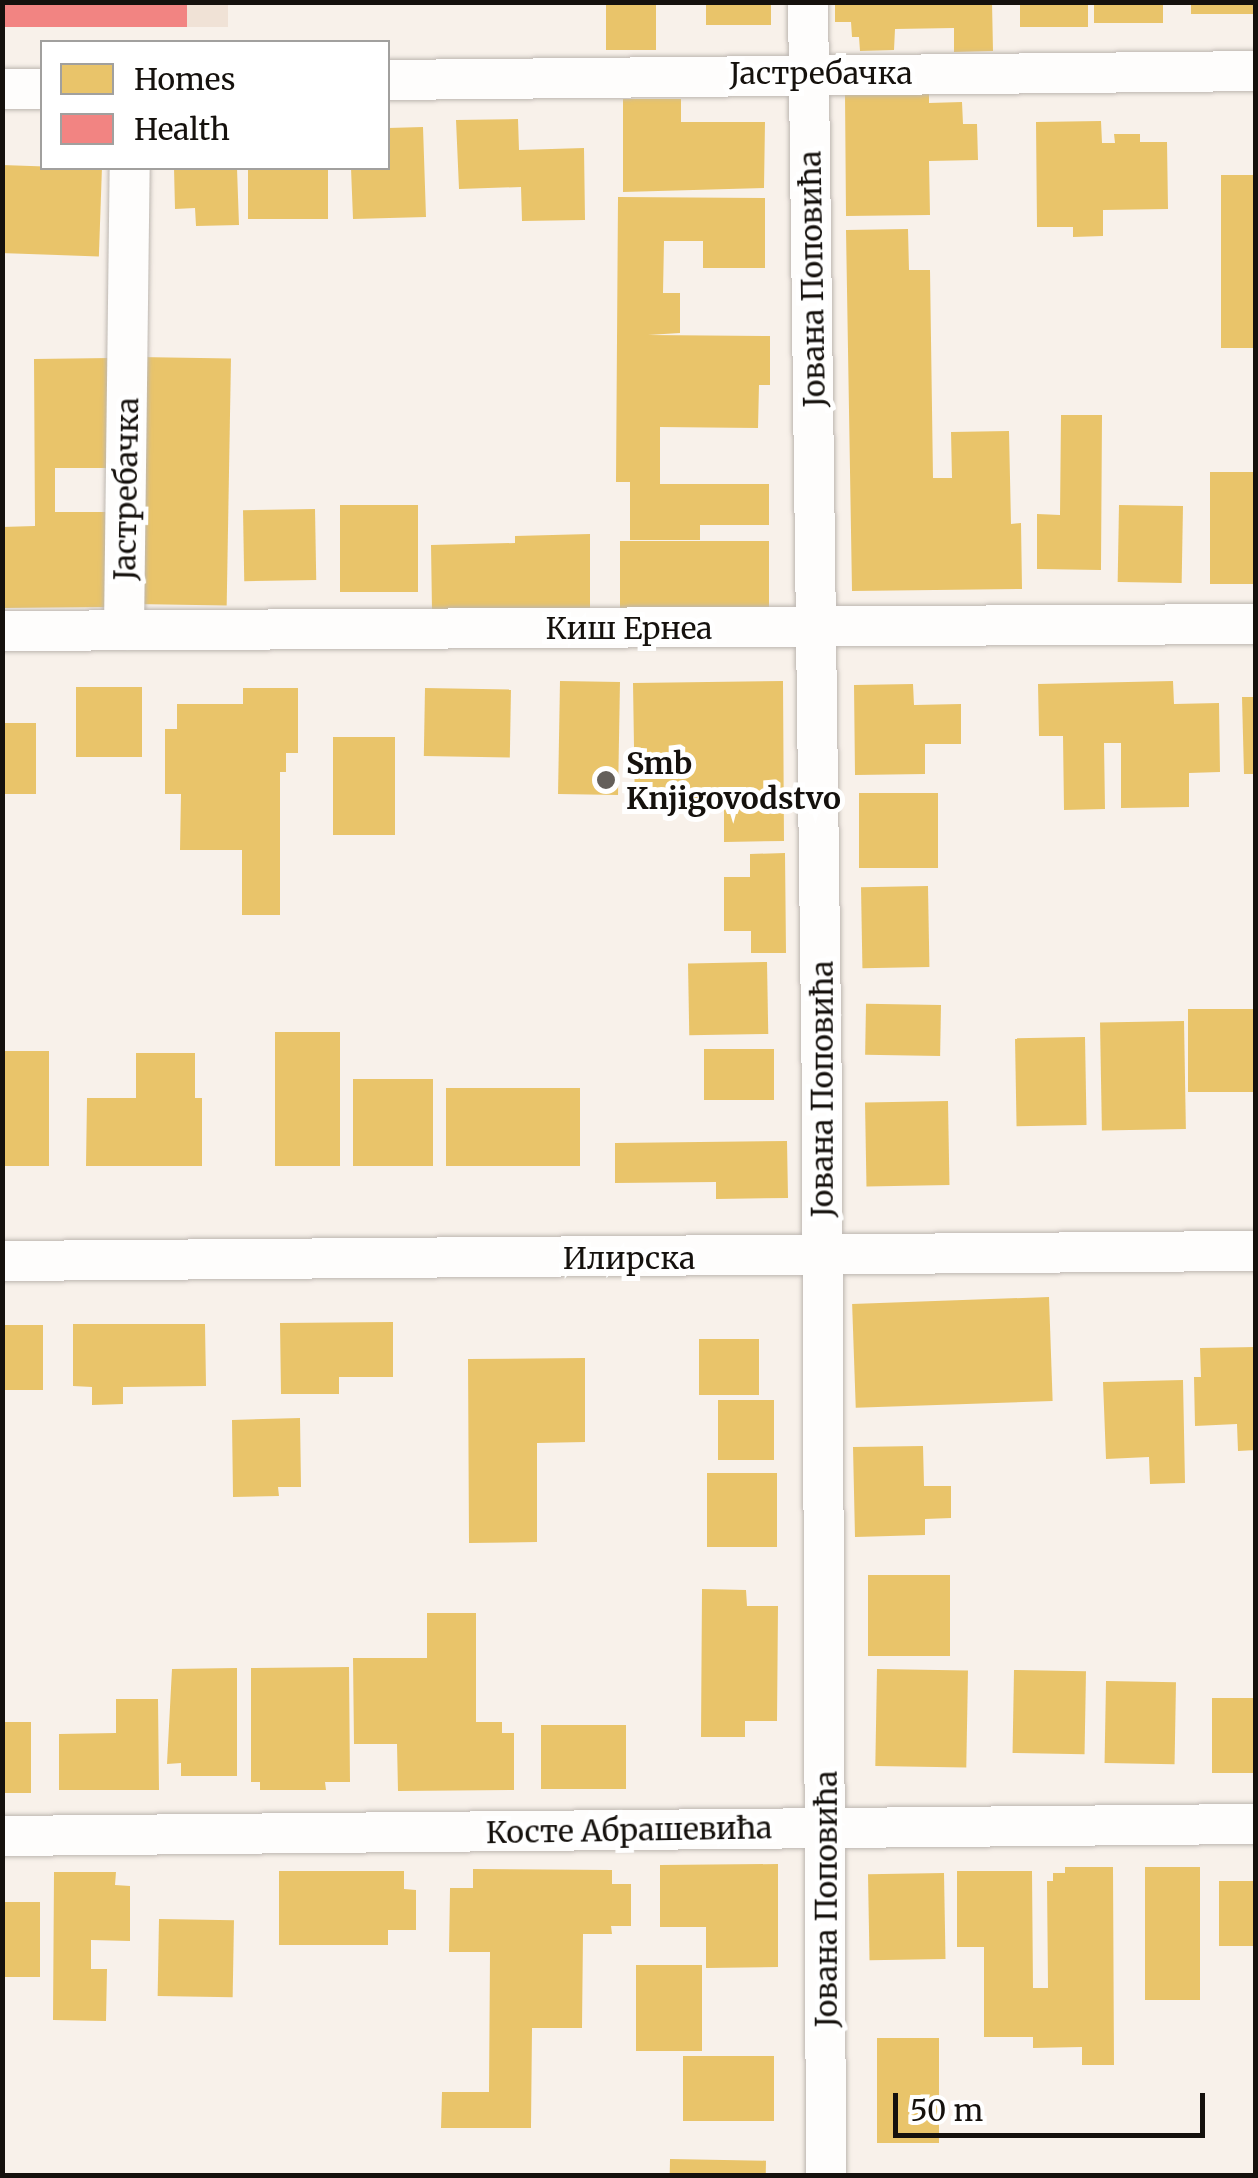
<!DOCTYPE html>
<html>
<head>
<meta charset="utf-8">
<style>
  body { margin:0 }
  #map { position:relative; width:1258px; height:2178px; overflow:hidden; background:#f8f1ea; font-family:Merriweather,serif }
  div>[style] { position:absolute }
  [style*='--x'] { left:calc(var(--x)*1px); top:calc(var(--y)*1px); width:calc(var(--w)*1px); rotate:calc(var(--a)*1deg) }
  .built>* { inset:0; background:#f0e2d6; transform-origin:0 0 }
  .homes>* { inset:0; background:#e9c46a; transform-origin:0 0 }
  .health>* { inset:0; background:#f28482; transform-origin:0 0 }
  .roads { filter:drop-shadow(0 0 2px #bdb7b1) drop-shadow(0 0 2px #bdb7b1) }
  .minor>* { height:40px; margin:-20px; padding:0 20px; transform-origin:20px; border-radius:20px; background:#fefdfc }
  .dots>* { width:28px; height:28px; translate:-50% -50%; box-sizing:border-box; border:5px solid #fff; border-radius:50% }
  span { translate:-50% -50%; white-space:nowrap; text-align:center; line-height:1.15; -webkit-text-stroke:10px #fff; paint-order:stroke }
  .street-label { font-size:30px; color:#15110d }
  .poi-label { font-size:30px; color:#15110d; font-weight:700 }
  .left { translate:0 -50%; text-align:left }
  .frame { position:absolute; inset:0; border:5px solid #15110d; pointer-events:none }
  .legend { position:absolute; left:40px; top:40px; width:350px; height:130px; box-sizing:border-box; background:#fff; border:2px solid #a1a09e; margin:0; padding:12px 18px; list-style:none; font-size:30px; color:#15110d }
  .legend li { display:flex; align-items:center; gap:20px; height:50px }
  .legend b { width:50px; border:2px solid #a1a09e }
  .scale { position:absolute; left:893px; top:2093px; width:312px; height:45px; box-sizing:border-box; border:5px solid #15110d; border-top:0; padding-left:12px; font-size:30px; line-height:35px; white-space:nowrap; color:#15110d; -webkit-text-stroke:8px #fff; paint-order:stroke }
</style>
</head>
<body>
<div id="map">
  <div class="built">
    <div style="left:2px;top:3px;width:226px;height:24px"></div>
  </div>
  <div class="homes">
    <div style="left:606px;top:2px;width:50px;height:48px"></div>
    <div style="left:706px;top:2px;width:65px;height:23px"></div>
    <div style="clip-path:polygon(835px 2px,992px 2px,993px 51px,954px 52px,954px 28px,895px 29px,894px 50px,860px 51px,859px 37px,852px 37px,851px 22px,835px 22px)"></div>
    <div style="left:1020px;top:2px;width:68px;height:25px"></div>
    <div style="left:1094px;top:2px;width:69px;height:21px"></div>
    <div style="left:1191px;top:2px;width:65px;height:12px"></div>
    <div style="clip-path:polygon(929px 94px,929px 103px,962px 102px,963px 124px,977px 124px,978px 160px,929px 161px,930px 215px,846px 216px,845px 95px)"></div>
    <div style="clip-path:polygon(623px 99px,681px 99px,681px 122px,765px 122px,764px 188px,623px 192px)"></div>
    <div style="clip-path:polygon(518px 119px,519px 150px,584px 148px,585px 220px,522px 221px,521px 187px,459px 189px,456px 120px)"></div>
    <div style="clip-path:polygon(1101px 121px,1102px 143px,1115px 143px,1114px 134px,1140px 134px,1140px 142px,1167px 142px,1168px 209px,1103px 210px,1103px 236px,1073px 237px,1073px 227px,1037px 227px,1036px 122px)"></div>
    <div style="clip-path:polygon(423px 127px,426px 217px,353px 219px,351px 168px,388px 168px,388px 128px)"></div>
    <div style="left:2px;top:165px;width:100px;height:88px;rotate:2deg"></div>
    <div style="clip-path:polygon(174px 168px,237px 168px,239px 225px,196px 226px,195px 208px,175px 209px)"></div>
    <div style="left:248px;top:168px;width:80px;height:51px"></div>
    <div style="left:1256px;top:175px;width:173px;height:35px;rotate:90deg"></div>
    <div style="clip-path:polygon(618px 197px,765px 198px,765px 268px,703px 268px,703px 241px,664px 241px,663px 293px,680px 293px,680px 333px,648px 335px,770px 336px,770px 385px,759px 385px,758px 428px,660px 427px,660px 484px,769px 484px,769px 525px,700px 525px,700px 540px,630px 540px,630px 482px,616px 482px)"></div>
    <div style="clip-path:polygon(908px 229px,909px 270px,930px 270px,933px 478px,952px 478px,951px 432px,1009px 431px,1011px 524px,1021px 523px,1022px 589px,852px 591px,846px 230px)"></div>
    <div style="left:138px;top:357px;width:93px;height:247px;rotate:1deg"></div>
    <div style="clip-path:polygon(111px 358px,112px 468px,55px 468px,55px 512px,112px 512px,112px 607px,2px 608px,2px 527px,35px 526px,34px 359px)"></div>
    <div style="clip-path:polygon(1061px 415px,1102px 415px,1101px 570px,1037px 569px,1037px 514px,1060px 515px)"></div>
    <div style="left:1210px;top:472px;width:46px;height:112px"></div>
    <div style="left:418px;top:505px;width:87px;height:78px;rotate:90deg"></div>
    <div style="left:1119px;top:505px;width:64px;height:77px;rotate:1deg"></div>
    <div style="left:315px;top:509px;width:71px;height:72px;rotate:89deg"></div>
    <div style="clip-path:polygon(590px 534px,590px 610px,432px 611px,431px 545px,515px 543px,515px 536px)"></div>
    <div style="left:620px;top:541px;width:149px;height:70px"></div>
    <div style="left:560px;top:681px;width:60px;height:113px;rotate:1deg"></div>
    <div style="clip-path:polygon(783px 681px,784px 841px,724px 842px,724px 810px,635px 811px,633px 683px)"></div>
    <div style="clip-path:polygon(1173px 681px,1174px 704px,1219px 703px,1220px 772px,1189px 773px,1189px 807px,1121px 808px,1121px 743px,1104px 743px,1105px 809px,1064px 810px,1063px 736px,1039px 736px,1038px 684px)"></div>
    <div style="clip-path:polygon(913px 684px,914px 705px,961px 704px,961px 744px,925px 744px,925px 774px,855px 775px,854px 685px)"></div>
    <div style="left:76px;top:687px;width:66px;height:70px"></div>
    <div style="clip-path:polygon(243px 688px,298px 688px,298px 753px,286px 753px,286px 772px,280px 772px,280px 915px,242px 915px,242px 850px,180px 850px,181px 794px,165px 794px,165px 729px,177px 729px,177px 704px,243px 704px)"></div>
    <div style="left:425px;top:688px;width:86px;height:68px;rotate:1deg"></div>
    <div style="clip-path:polygon(1242px 697px,1256px 697px,1256px 774px,1244px 774px)"></div>
    <div style="left:2px;top:723px;width:34px;height:71px"></div>
    <div style="left:333px;top:737px;width:62px;height:98px"></div>
    <div style="left:938px;top:793px;width:75px;height:79px;rotate:90deg"></div>
    <div style="clip-path:polygon(785px 853px,786px 953px,751px 953px,751px 931px,724px 931px,724px 877px,750px 877px,750px 854px)"></div>
    <div style="left:928px;top:886px;width:81px;height:67px;rotate:89deg"></div>
    <div style="left:767px;top:962px;width:72px;height:79px;rotate:89deg"></div>
    <div style="left:941px;top:1005px;width:51px;height:75px;rotate:91deg"></div>
    <div style="left:1256px;top:1009px;width:83px;height:68px;rotate:90deg"></div>
    <div style="left:1184px;top:1021px;width:108px;height:84px;rotate:89deg"></div>
    <div style="left:275px;top:1032px;width:65px;height:134px"></div>
    <div style="left:1085px;top:1037px;width:88px;height:70px;rotate:89deg"></div>
    <div style="left:774px;top:1049px;width:51px;height:70px;rotate:90deg"></div>
    <div style="left:2px;top:1051px;width:47px;height:115px"></div>
    <div style="clip-path:polygon(136px 1053px,195px 1053px,195px 1098px,202px 1098px,202px 1166px,86px 1166px,87px 1098px,136px 1098px)"></div>
    <div style="left:353px;top:1079px;width:80px;height:87px"></div>
    <div style="left:446px;top:1088px;width:134px;height:78px"></div>
    <div style="left:948px;top:1101px;width:84px;height:83px;rotate:89deg"></div>
    <div style="clip-path:polygon(787px 1141px,788px 1198px,716px 1199px,716px 1182px,615px 1183px,615px 1143px)"></div>
    <div style="left:1049px;top:1297px;width:104px;height:197px;rotate:88deg"></div>
    <div style="clip-path:polygon(393px 1322px,393px 1377px,339px 1377px,339px 1394px,281px 1394px,280px 1323px)"></div>
    <div style="clip-path:polygon(73px 1324px,205px 1324px,206px 1386px,123px 1387px,123px 1404px,92px 1405px,92px 1387px,73px 1386px)"></div>
    <div style="left:2px;top:1325px;width:41px;height:65px"></div>
    <div style="left:699px;top:1339px;width:60px;height:56px"></div>
    <div style="clip-path:polygon(1256px 1347px,1256px 1450px,1238px 1451px,1237px 1424px,1195px 1426px,1194px 1377px,1201px 1377px,1200px 1348px)"></div>
    <div style="clip-path:polygon(585px 1358px,585px 1442px,537px 1443px,537px 1542px,469px 1543px,468px 1359px)"></div>
    <div style="clip-path:polygon(1183px 1380px,1185px 1483px,1150px 1484px,1149px 1457px,1106px 1459px,1103px 1382px)"></div>
    <div style="left:718px;top:1400px;width:56px;height:60px"></div>
    <div style="clip-path:polygon(300px 1418px,301px 1487px,278px 1487px,279px 1496px,233px 1497px,232px 1420px)"></div>
    <div style="clip-path:polygon(923px 1446px,924px 1486px,951px 1486px,951px 1518px,925px 1519px,925px 1535px,855px 1537px,853px 1447px)"></div>
    <div style="left:707px;top:1473px;width:70px;height:74px"></div>
    <div style="left:868px;top:1575px;width:82px;height:81px"></div>
    <div style="clip-path:polygon(702px 1589px,746px 1590px,747px 1606px,778px 1606px,777px 1721px,745px 1721px,745px 1737px,701px 1737px)"></div>
    <div style="clip-path:polygon(427px 1613px,476px 1613px,476px 1722px,502px 1722px,502px 1733px,514px 1733px,514px 1790px,398px 1791px,397px 1744px,354px 1744px,353px 1658px,427px 1658px)"></div>
    <div style="clip-path:polygon(349px 1667px,350px 1782px,325px 1782px,326px 1790px,260px 1790px,260px 1782px,251px 1782px,251px 1668px)"></div>
    <div style="clip-path:polygon(237px 1668px,237px 1776px,181px 1776px,181px 1763px,167px 1764px,172px 1669px)"></div>
    <div style="left:877px;top:1669px;width:91px;height:97px;rotate:1deg"></div>
    <div style="left:1014px;top:1670px;width:72px;height:83px;rotate:1deg"></div>
    <div style="left:1106px;top:1681px;width:70px;height:82px;rotate:1deg"></div>
    <div style="left:1212px;top:1698px;width:44px;height:75px"></div>
    <div style="clip-path:polygon(116px 1699px,158px 1699px,159px 1790px,59px 1790px,59px 1734px,116px 1733px)"></div>
    <div style="left:2px;top:1722px;width:29px;height:71px"></div>
    <div style="left:541px;top:1725px;width:85px;height:64px"></div>
    <div style="clip-path:polygon(778px 1864px,778px 1967px,706px 1968px,706px 1927px,660px 1927px,660px 1865px)"></div>
    <div style="clip-path:polygon(1065px 1867px,1113px 1867px,1114px 2065px,1082px 2065px,1082px 2047px,1033px 2048px,1033px 2037px,984px 2037px,984px 1947px,957px 1947px,957px 1871px,1032px 1871px,1033px 1988px,1048px 1988px,1047px 1881px,1053px 1881px,1053px 1873px,1065px 1873px)"></div>
    <div style="left:1145px;top:1867px;width:55px;height:133px"></div>
    <div style="clip-path:polygon(473px 1869px,612px 1870px,612px 1884px,631px 1884px,631px 1926px,611px 1926px,612px 1934px,583px 1934px,582px 2028px,532px 2028px,531px 2128px,441px 2128px,442px 2092px,489px 2092px,490px 1952px,449px 1952px,450px 1888px,473px 1888px)"></div>
    <div style="clip-path:polygon(279px 1871px,404px 1871px,404px 1889px,416px 1890px,416px 1930px,388px 1930px,388px 1945px,279px 1945px)"></div>
    <div style="clip-path:polygon(54px 1872px,116px 1872px,115px 1885px,130px 1886px,130px 1941px,91px 1940px,91px 1969px,107px 1969px,106px 2021px,53px 2020px)"></div>
    <div style="left:944px;top:1873px;width:86px;height:76px;rotate:89deg"></div>
    <div style="left:1219px;top:1881px;width:37px;height:65px"></div>
    <div style="left:2px;top:1902px;width:38px;height:75px"></div>
    <div style="left:159px;top:1919px;width:75px;height:77px;rotate:1deg"></div>
    <div style="left:636px;top:1965px;width:66px;height:86px"></div>
    <div style="left:877px;top:2038px;width:62px;height:105px"></div>
    <div style="left:774px;top:2056px;width:65px;height:91px;rotate:90deg"></div>
    <div style="left:670px;top:2159px;width:96px;height:17px;rotate:1deg"></div>
  </div>
  <div class="health">
    <div style="left:2px;top:2px;width:185px;height:25px"></div>
  </div>
  <div class="roads">
    <div class="minor">
      <div style="--x:808;--y:2;--w:1097;--a:89.27"></div>
      <div style="--x:822;--y:1099;--w:1077;--a:89.79"></div>
      <div style="--x:388;--y:80;--w:868;--a:-0.59"></div>
      <div style="--x:2;--y:89;--w:40;--a:0"></div>
      <div style="--x:124;--y:630;--w:462;--a:-89.3"></div>
      <div style="--x:2;--y:631;--w:1254;--a:-0.32"></div>
      <div style="--x:2;--y:1261;--w:1254;--a:-0.46"></div>
      <div style="--x:2;--y:1836;--w:1254;--a:-0.55"></div>
    </div>
  </div>
  <div class="dots">
    <div style="left:606px;top:780px;background:#645f5a"></div>
  </div>
  <div class="street-label">
    <span style="left:821px;top:73px">Јастребачка</span>
    <span style="left:812px;top:279px;rotate:-91deg">Јована Поповића</span>
    <span style="left:126px;top:489px;rotate:-89deg">Јастребачка</span>
    <span style="left:629px;top:628px">Киш Ернеа</span>
    <span style="left:822px;top:1089px;rotate:-90deg">Јована Поповића</span>
    <span style="left:629px;top:1258px">Илирска</span>
    <span style="left:629px;top:1830px;rotate:-1deg">Косте Абрашевића</span>
    <span style="left:826px;top:1899px;rotate:-90deg">Јована Поповића</span>
  </div>
  <div class="poi-label">
    <span class="left" style="left:626px;top:780px">Smb<br>Knjigovodstvo</span>
  </div>
  <div class="frame"></div>
  <ul class="legend">
  <li><b style="height:28px;background:#e9c46a"></b>Homes</li>
  <li><b style="height:28px;background:#f28482"></b>Health</li>
  </ul>
  <div class="scale">50 m</div>
</div>
</body>
</html>
